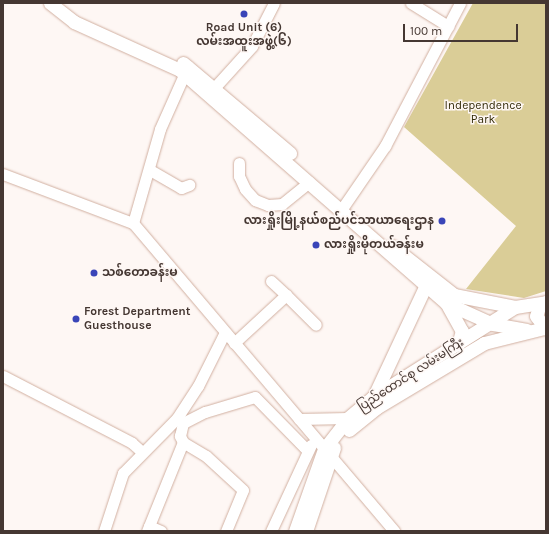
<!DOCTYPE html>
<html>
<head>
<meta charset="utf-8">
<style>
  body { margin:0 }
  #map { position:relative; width:549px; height:534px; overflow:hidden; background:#fef7f4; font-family:Karla,"Noto Sans Myanmar",sans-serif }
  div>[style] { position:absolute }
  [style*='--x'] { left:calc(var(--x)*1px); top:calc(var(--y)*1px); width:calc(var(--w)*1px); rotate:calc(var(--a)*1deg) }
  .green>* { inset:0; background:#dacd97 }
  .roads { filter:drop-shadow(0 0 1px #d1afa0) drop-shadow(0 0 1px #d1afa0) }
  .minor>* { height:11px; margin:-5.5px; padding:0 5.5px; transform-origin:5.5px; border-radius:5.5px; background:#fff }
  .major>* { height:13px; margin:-6.5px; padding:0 6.5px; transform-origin:6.5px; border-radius:6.5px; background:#fff }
  .dots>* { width:11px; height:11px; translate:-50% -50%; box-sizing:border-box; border:2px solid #fef7f4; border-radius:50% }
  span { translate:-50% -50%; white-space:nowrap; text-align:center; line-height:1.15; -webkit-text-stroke:3px #fef7f4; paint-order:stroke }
  .poi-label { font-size:12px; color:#453732; font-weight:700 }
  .right { translate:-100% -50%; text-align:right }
  .left { translate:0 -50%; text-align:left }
  .park-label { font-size:12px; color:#332b07 }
  .street-label { font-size:12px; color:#453732 }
  .frame { position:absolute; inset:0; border:4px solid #453732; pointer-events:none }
  .scale { position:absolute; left:403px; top:24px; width:115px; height:18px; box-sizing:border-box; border:2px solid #453732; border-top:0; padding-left:5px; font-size:12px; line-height:14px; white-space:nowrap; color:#453732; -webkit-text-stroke:3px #fef7f4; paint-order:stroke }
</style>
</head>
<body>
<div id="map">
  <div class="green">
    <div style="clip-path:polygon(473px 3px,546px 3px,546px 291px,524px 298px,466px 289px,516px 226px,404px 127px)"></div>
  </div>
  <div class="roads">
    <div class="minor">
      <div style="--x:411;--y:3;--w:44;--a:31.9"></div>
      <div style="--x:188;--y:66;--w:69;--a:114"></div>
      <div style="--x:160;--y:129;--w:98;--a:106"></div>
      <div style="--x:133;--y:223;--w:404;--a:49.7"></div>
      <div style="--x:215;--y:87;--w:55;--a:-47.9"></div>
      <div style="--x:252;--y:46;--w:48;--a:-62.9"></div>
      <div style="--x:239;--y:163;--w:13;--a:90"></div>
      <div style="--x:239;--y:176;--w:14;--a:65"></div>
      <div style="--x:245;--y:189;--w:15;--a:48"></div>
      <div style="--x:255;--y:200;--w:14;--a:21"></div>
      <div style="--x:268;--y:205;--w:14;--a:-4"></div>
      <div style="--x:282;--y:204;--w:35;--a:-39"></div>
      <div style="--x:150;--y:170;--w:36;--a:30"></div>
      <div style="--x:181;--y:188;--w:9;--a:-21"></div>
      <div style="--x:3;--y:174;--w:139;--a:20.7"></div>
      <div style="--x:341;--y:210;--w:78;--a:-55.5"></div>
      <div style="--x:385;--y:146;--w:161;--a:-62.3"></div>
      <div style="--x:271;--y:281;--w:21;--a:43"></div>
      <div style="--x:234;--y:343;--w:71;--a:-42.7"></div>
      <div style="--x:286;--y:295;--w:42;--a:45"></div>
      <div style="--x:3;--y:376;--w:145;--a:27.4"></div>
      <div style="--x:132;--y:443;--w:12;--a:42"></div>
      <div style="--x:299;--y:419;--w:49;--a:-1.2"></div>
      <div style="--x:149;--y:526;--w:13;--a:23"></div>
      <div style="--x:104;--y:531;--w:61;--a:-71.9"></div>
      <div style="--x:123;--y:473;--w:77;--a:-45.5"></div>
      <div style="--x:177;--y:418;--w:38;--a:-57"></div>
      <div style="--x:198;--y:386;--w:60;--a:-63.4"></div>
      <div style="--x:147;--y:531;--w:96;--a:-68"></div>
      <div style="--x:226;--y:531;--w:44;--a:-67.5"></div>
      <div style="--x:243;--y:490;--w:50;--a:-137.4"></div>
      <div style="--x:206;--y:456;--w:27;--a:-149"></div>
      <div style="--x:183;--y:442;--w:7;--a:-117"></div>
      <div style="--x:180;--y:436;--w:13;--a:-77"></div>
      <div style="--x:183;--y:423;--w:25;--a:-27"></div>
      <div style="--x:205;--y:412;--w:52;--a:-16.7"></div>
      <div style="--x:255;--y:397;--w:74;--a:45.5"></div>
      <div style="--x:271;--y:531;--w:95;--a:-65.1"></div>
    </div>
    <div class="major">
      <div style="--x:50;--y:3;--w:31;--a:38"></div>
      <div style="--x:74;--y:22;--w:116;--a:24.4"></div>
      <div style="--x:180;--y:70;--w:354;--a:41.2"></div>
      <div style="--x:446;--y:303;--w:51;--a:24.1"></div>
      <div style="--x:493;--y:324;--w:34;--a:10"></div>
      <div style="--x:183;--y:63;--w:140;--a:40.1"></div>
      <div style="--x:392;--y:246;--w:79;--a:38.3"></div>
      <div style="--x:454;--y:295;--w:62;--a:11.1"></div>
      <div style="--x:546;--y:302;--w:9;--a:144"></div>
      <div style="--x:539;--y:307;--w:9;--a:108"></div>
      <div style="--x:536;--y:316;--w:16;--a:52"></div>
      <div style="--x:448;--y:306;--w:29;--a:61"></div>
      <div style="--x:462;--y:331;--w:14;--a:107"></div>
      <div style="--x:374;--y:396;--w:120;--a:-64.9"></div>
      <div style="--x:349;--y:430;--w:35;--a:-39"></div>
      <div style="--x:376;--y:408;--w:126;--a:-31"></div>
      <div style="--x:484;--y:343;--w:62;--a:-14"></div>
      <div style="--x:295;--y:531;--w:87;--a:-70.5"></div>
      <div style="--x:324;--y:449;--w:39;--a:-52"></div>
      <div style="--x:348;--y:418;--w:33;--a:-40"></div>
      <div style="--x:373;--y:397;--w:168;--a:-32.4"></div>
      <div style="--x:515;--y:307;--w:30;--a:-9"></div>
      <div style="--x:306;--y:531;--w:88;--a:-71.4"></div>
    </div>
  </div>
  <div class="dots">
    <div style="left:244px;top:14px;background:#3a45b8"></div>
    <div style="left:442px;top:221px;background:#3a45b8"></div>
    <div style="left:316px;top:245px;background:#3a45b8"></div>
    <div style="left:94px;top:273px;background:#3a45b8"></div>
    <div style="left:76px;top:319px;background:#3a45b8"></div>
  </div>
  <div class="poi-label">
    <span style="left:244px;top:35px">Road Unit (6)<br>လမ်းအထူးအဖွဲ့(၆)</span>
    <span class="right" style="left:434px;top:221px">လားရှိုးမြို့နယ်စည်ပင်သာယာရေးဌာန</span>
    <span class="left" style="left:324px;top:245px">လားရှိုးမိုတယ်ခန်းမ</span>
    <span class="left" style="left:102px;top:273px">သစ်တောခန်းမ</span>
    <span class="left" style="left:84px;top:319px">Forest Department<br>Guesthouse</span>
  </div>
  <div class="park-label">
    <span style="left:483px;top:113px">Independence<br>Park</span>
  </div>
  <div class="street-label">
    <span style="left:411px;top:375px;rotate:-33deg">ပြည်ထောင်စု လမ်းမကြီး</span>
  </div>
  <div class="frame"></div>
  <div class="scale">100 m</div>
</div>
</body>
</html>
